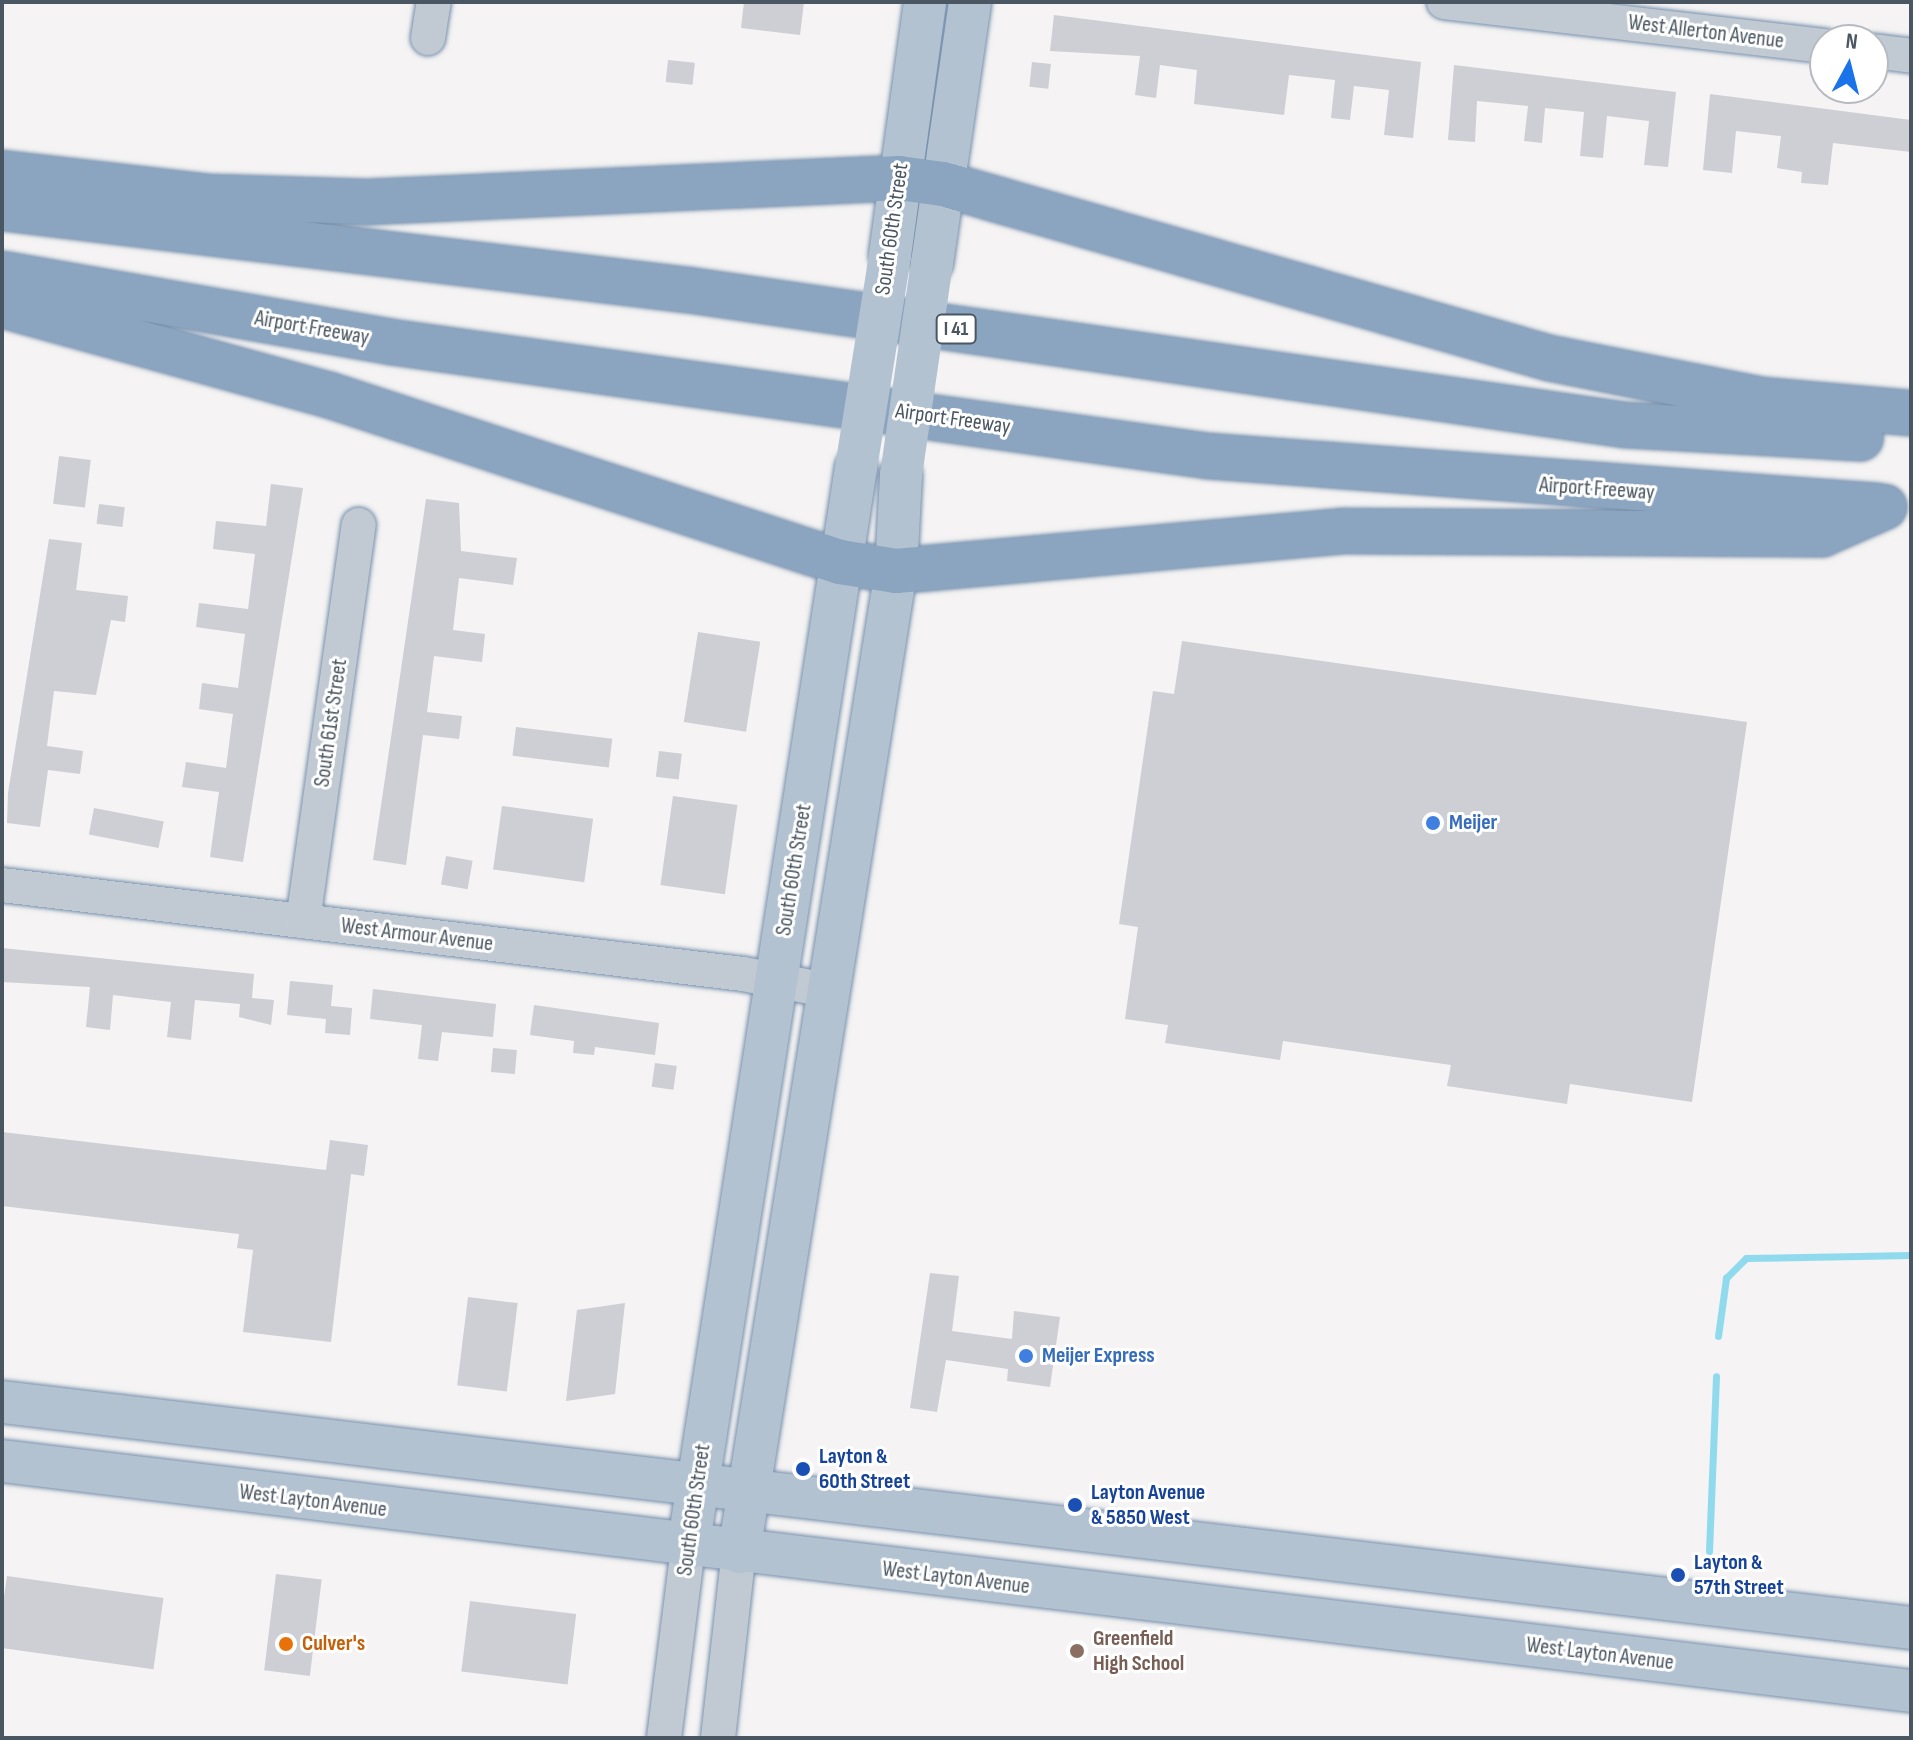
<!DOCTYPE html>
<html>
<head>
<meta charset="utf-8">
<style>
  body { margin:0 }
  #map { position:relative; width:1913px; height:1740px; overflow:hidden; background:#f5f3f3; font-family:"Sofia Sans Condensed",sans-serif }
  div>[style] { position:absolute }
  [style*='--x'] { left:calc(var(--x)*1px); top:calc(var(--y)*1px); width:calc(var(--w)*1px); rotate:calc(var(--a)*1deg) }
  .stream>* { height:7px; margin:-3.5px; padding:0 3.5px; transform-origin:3.5px; border-radius:3.5px; background:#90daee }
  .building>* { inset:0; background:#cdcfd5; transform-origin:0 0 }
  .roads { filter:drop-shadow(0 0 2px #7690ad) drop-shadow(0 0 2px #7690ad) }
  .minor>* { height:34px; margin:-17px; padding:0 17px; transform-origin:17px; border-radius:17px; background:#c1cad2 }
  .major>* { height:42px; margin:-21px; padding:0 21px; transform-origin:21px; border-radius:21px; background:#b3c2d1 }
  .highway>* { height:44px; margin:-22px; padding:0 22px; transform-origin:22px; border-radius:22px; background:#8ba5c1 }
  .major-bridge>* { height:42px; margin:-21px; padding:0 21px; transform-origin:21px; border-radius:21px; background:#b3c2d1 }
  .dots>* { width:22px; height:22px; translate:-50% -50%; box-sizing:border-box; border:4px solid #fff; border-radius:50% }
  span { translate:-50% -50%; white-space:nowrap; text-align:center; line-height:1.15; -webkit-text-stroke:6px #fff; paint-order:stroke }
  .shield-label span { padding:2px 6px; background:#fff; border:2px solid; border-radius:6px; -webkit-text-stroke-width:0 }
  .shield-label { font-size:20px; color:#4a5661; font-weight:700 }
  .street-label { font-size:22px; color:#4a5661 }
  .shop-label { font-size:22px; color:#366cbe; font-weight:700 }
  .left { translate:0 -50%; text-align:left }
  .transit-label { font-size:22px; color:#164399; font-weight:700 }
  .education-label { font-size:22px; color:#785e54; font-weight:700 }
  .food-label { font-size:22px; color:#c56008; font-weight:700 }
  .frame { position:absolute; inset:0; border:4px solid #4a5661; pointer-events:none }
  .north { position:absolute; left:1809px; top:24px; width:80px; height:80px; box-sizing:border-box; background:#fff; border:2px solid #b7bbc0; border-radius:50%; rotate:7deg; font-size:22px; font-weight:700; line-height:32px; text-align:center; color:#4a5661 }
  .north::after { content:''; display:block; margin:auto; width:28px; height:36px; background:#1a73e8; clip-path:polygon(50% 0,100% 100%,50% 72%,0 100%) }
</style>
</head>
<body>
<div id="map">
  <div class="stream">
    <div style="--x:1718;--y:1336;--w:59;--a:-82.1"></div>
    <div style="--x:1726;--y:1278;--w:28;--a:-45"></div>
    <div style="--x:1746;--y:1258;--w:165;--a:-1"></div>
    <div style="--x:1709;--y:1551;--w:175;--a:-87.7"></div>
  </div>
  <div class="building">
    <div style="clip-path:polygon(744px 2px,804px 2px,800px 35px,741px 28px)"></div>
    <div style="clip-path:polygon(1054px 15px,1421px 62px,1413px 138px,1384px 135px,1389px 90px,1354px 86px,1350px 120px,1331px 118px,1335px 80px,1289px 75px,1284px 115px,1194px 104px,1197px 70px,1160px 65px,1156px 98px,1135px 95px,1140px 56px,1050px 51px)"></div>
    <div style="left:668px;top:60px;width:27px;height:22px;rotate:6deg"></div>
    <div style="left:1032px;top:62px;width:19px;height:25px;rotate:6deg"></div>
    <div style="clip-path:polygon(1454px 65px,1676px 92px,1668px 167px,1644px 165px,1649px 121px,1607px 116px,1603px 158px,1580px 156px,1584px 112px,1545px 108px,1542px 143px,1524px 141px,1528px 106px,1477px 101px,1475px 142px,1448px 140px)"></div>
    <div style="clip-path:polygon(1710px 94px,1911px 120px,1911px 152px,1833px 143px,1828px 185px,1801px 183px,1802px 172px,1777px 168px,1781px 136px,1736px 131px,1732px 173px,1703px 170px)"></div>
    <div style="left:59px;top:456px;width:32px;height:48px;rotate:7deg"></div>
    <div style="clip-path:polygon(271px 484px,303px 488px,243px 862px,210px 857px,219px 792px,182px 787px,186px 762px,226px 768px,233px 714px,199px 709px,202px 683px,238px 688px,245px 634px,196px 627px,199px 603px,248px 609px,255px 554px,213px 549px,216px 521px,266px 526px)"></div>
    <div style="clip-path:polygon(426px 499px,459px 503px,461px 551px,517px 558px,513px 585px,459px 578px,453px 630px,485px 634px,482px 662px,434px 656px,427px 712px,462px 716px,459px 739px,423px 735px,406px 865px,373px 860px)"></div>
    <div style="left:99px;top:504px;width:26px;height:20px;rotate:7deg"></div>
    <div style="clip-path:polygon(49px 539px,82px 543px,76px 590px,128px 596px,125px 622px,111px 620px,96px 695px,54px 691px,47px 746px,83px 751px,80px 774px,48px 770px,40px 827px,7px 823px,8px 793px)"></div>
    <div style="left:698px;top:632px;width:63px;height:91px;rotate:9deg"></div>
    <div style="clip-path:polygon(1182px 641px,1747px 722px,1692px 1102px,1570px 1084px,1567px 1104px,1447px 1086px,1451px 1065px,1283px 1041px,1280px 1060px,1165px 1043px,1168px 1025px,1125px 1019px,1138px 927px,1119px 924px,1153px 691px,1174px 694px)"></div>
    <div style="left:516px;top:727px;width:97px;height:29px;rotate:7deg"></div>
    <div style="left:659px;top:751px;width:23px;height:26px;rotate:7deg"></div>
    <div style="left:673px;top:796px;width:65px;height:90px;rotate:8deg"></div>
    <div style="left:502px;top:806px;width:92px;height:64px;rotate:8deg"></div>
    <div style="left:94px;top:808px;width:71px;height:27px;rotate:11deg"></div>
    <div style="left:446px;top:856px;width:27px;height:29px;rotate:10deg"></div>
    <div style="clip-path:polygon(2px 948px,254px 974px,252px 998px,274px 1000px,271px 1025px,239px 1017px,240px 1004px,195px 1000px,191px 1040px,167px 1037px,171px 1002px,113px 995px,110px 1030px,86px 1027px,90px 987px,2px 982px)"></div>
    <div style="clip-path:polygon(290px 981px,333px 985px,331px 1006px,352px 1008px,350px 1035px,325px 1033px,326px 1019px,287px 1015px)"></div>
    <div style="clip-path:polygon(373px 989px,496px 1004px,493px 1037px,442px 1032px,438px 1061px,418px 1059px,422px 1025px,370px 1019px)"></div>
    <div style="clip-path:polygon(534px 1005px,659px 1023px,655px 1055px,595px 1047px,594px 1055px,573px 1053px,574px 1041px,530px 1035px)"></div>
    <div style="left:493px;top:1048px;width:24px;height:24px;rotate:5deg"></div>
    <div style="left:655px;top:1063px;width:22px;height:24px;rotate:8deg"></div>
    <div style="clip-path:polygon(2px 1132px,326px 1170px,330px 1140px,368px 1145px,364px 1176px,351px 1174px,331px 1342px,243px 1332px,253px 1250px,237px 1248px,239px 1234px,2px 1206px)"></div>
    <div style="clip-path:polygon(930px 1273px,959px 1276px,952px 1331px,1012px 1339px,1014px 1311px,1060px 1317px,1050px 1387px,1007px 1381px,1008px 1369px,946px 1360px,937px 1412px,910px 1408px)"></div>
    <div style="left:468px;top:1297px;width:50px;height:89px;rotate:7deg"></div>
    <div style="clip-path:polygon(625px 1303px,615px 1394px,566px 1401px,577px 1310px)"></div>
    <div style="left:276px;top:1574px;width:46px;height:97px;rotate:7deg"></div>
    <div style="left:7px;top:1576px;width:158px;height:72px;rotate:8deg"></div>
    <div style="left:470px;top:1601px;width:107px;height:71px;rotate:7deg"></div>
  </div>
  <div class="roads">
    <div class="minor">
      <div style="--x:1444;--y:2;--w:384;--a:6.6"></div>
      <div style="--x:428;--y:38;--w:36;--a:-81"></div>
      <div style="--x:1873;--y:51;--w:38;--a:7"></div>
      <div style="--x:2;--y:885;--w:746;--a:6.85"></div>
      <div style="--x:743;--y:974;--w:90;--a:10.9"></div>
      <div style="--x:303;--y:921;--w:400;--a:-82"></div>
      <div style="--x:664;--y:1738;--w:192;--a:-82.8"></div>
      <div style="--x:718;--y:1738;--w:187;--a:-83.6"></div>
    </div>
    <div class="major">
      <div style="--x:890;--y:255;--w:255;--a:-82.1"></div>
      <div style="--x:932;--y:263;--w:264;--a:-81.7"></div>
      <div style="--x:2;--y:1402;--w:1922;--a:6.75"></div>
      <div style="--x:2;--y:1461;--w:1923;--a:6.87"></div>
      <div style="--x:688;--y:1548;--w:1093;--a:-81.16"></div>
      <div style="--x:739;--y:1552;--w:993;--a:-80.91"></div>
      <div style="--x:896;--y:571;--w:96;--a:-87"></div>
    </div>
    <div class="highway">
      <div style="--x:2;--y:173;--w:207;--a:6.6"></div>
      <div style="--x:208;--y:197;--w:159;--a:1.8"></div>
      <div style="--x:367;--y:202;--w:533;--a:-2.58"></div>
      <div style="--x:899;--y:178;--w:44;--a:7.8"></div>
      <div style="--x:943;--y:184;--w:630;--a:16.02"></div>
      <div style="--x:1549;--y:358;--w:216;--a:11.2"></div>
      <div style="--x:1761;--y:400;--w:151;--a:5"></div>
      <div style="--x:2;--y:208;--w:691;--a:6.82"></div>
      <div style="--x:688;--y:290;--w:947;--a:8.2"></div>
      <div style="--x:1625;--y:425;--w:236;--a:3.2"></div>
      <div style="--x:2;--y:274;--w:395;--a:9.9"></div>
      <div style="--x:391;--y:342;--w:825;--a:7.94"></div>
      <div style="--x:1208;--y:456;--w:671;--a:4.27"></div>
      <div style="--x:2;--y:305;--w:339;--a:15.4"></div>
      <div style="--x:329;--y:395;--w:538;--a:18.1"></div>
      <div style="--x:840;--y:562;--w:57;--a:9.1"></div>
      <div style="--x:896;--y:571;--w:449;--a:-5.1"></div>
      <div style="--x:1343;--y:531;--w:479;--a:0.4"></div>
      <div style="--x:1822;--y:534;--w:68;--a:-23.5"></div>
    </div>
  </div>
  <div class="major-bridge">
    <div style="--x:856;--y:468;--w:216;--a:-80.9"></div>
    <div style="--x:901;--y:475;--w:214;--a:-81.7"></div>
  </div>
  <div class="dots">
    <div style="left:1433px;top:823px;background:#3f7fe0"></div>
    <div style="left:1026px;top:1356px;background:#3f7fe0"></div>
    <div style="left:803px;top:1469px;background:#1a4fb4"></div>
    <div style="left:1075px;top:1505px;background:#1a4fb4"></div>
    <div style="left:1678px;top:1575px;background:#1a4fb4"></div>
    <div style="left:286px;top:1644px;background:#e8710a"></div>
    <div style="left:1077px;top:1651px;background:#8d6e63"></div>
  </div>
  <div class="shield-label">
    <span style="left:956px;top:329px">I 41</span>
  </div>
  <div class="street-label">
    <span style="left:1706px;top:32px;rotate:7deg">West Allerton Avenue</span>
    <span style="left:892px;top:229px;rotate:-82deg">South 60th Street</span>
    <span style="left:312px;top:328px;rotate:10deg">Airport Freeway</span>
    <span style="left:953px;top:419px;rotate:8deg">Airport Freeway</span>
    <span style="left:1597px;top:489px;rotate:4deg">Airport Freeway</span>
    <span style="left:331px;top:723px;rotate:-82deg">South 61st Street</span>
    <span style="left:794px;top:870px;rotate:-81deg">South 60th Street</span>
    <span style="left:417px;top:935px;rotate:7deg">West Armour Avenue</span>
    <span style="left:313px;top:1501px;rotate:7deg">West Layton Avenue</span>
    <span style="left:694px;top:1510px;rotate:-82deg">South 60th Street</span>
    <span style="left:956px;top:1578px;rotate:7deg">West Layton Avenue</span>
    <span style="left:1600px;top:1654px;rotate:7deg">West Layton Avenue</span>
  </div>
  <div class="shop-label">
    <span class="left" style="left:1449px;top:823px">Meijer</span>
    <span class="left" style="left:1042px;top:1356px">Meijer Express</span>
  </div>
  <div class="transit-label">
    <span class="left" style="left:819px;top:1469px">Layton &amp;<br>60th Street</span>
    <span class="left" style="left:1091px;top:1505px">Layton Avenue<br>&amp; 5850 West</span>
    <span class="left" style="left:1694px;top:1575px">Layton &amp;<br>57th Street</span>
  </div>
  <div class="education-label">
    <span class="left" style="left:1093px;top:1651px">Greenfield<br>High School</span>
  </div>
  <div class="food-label">
    <span class="left" style="left:302px;top:1644px">Culver's</span>
  </div>
  <div class="frame"></div>
  <div class="north">N</div>
</div>
</body>
</html>
